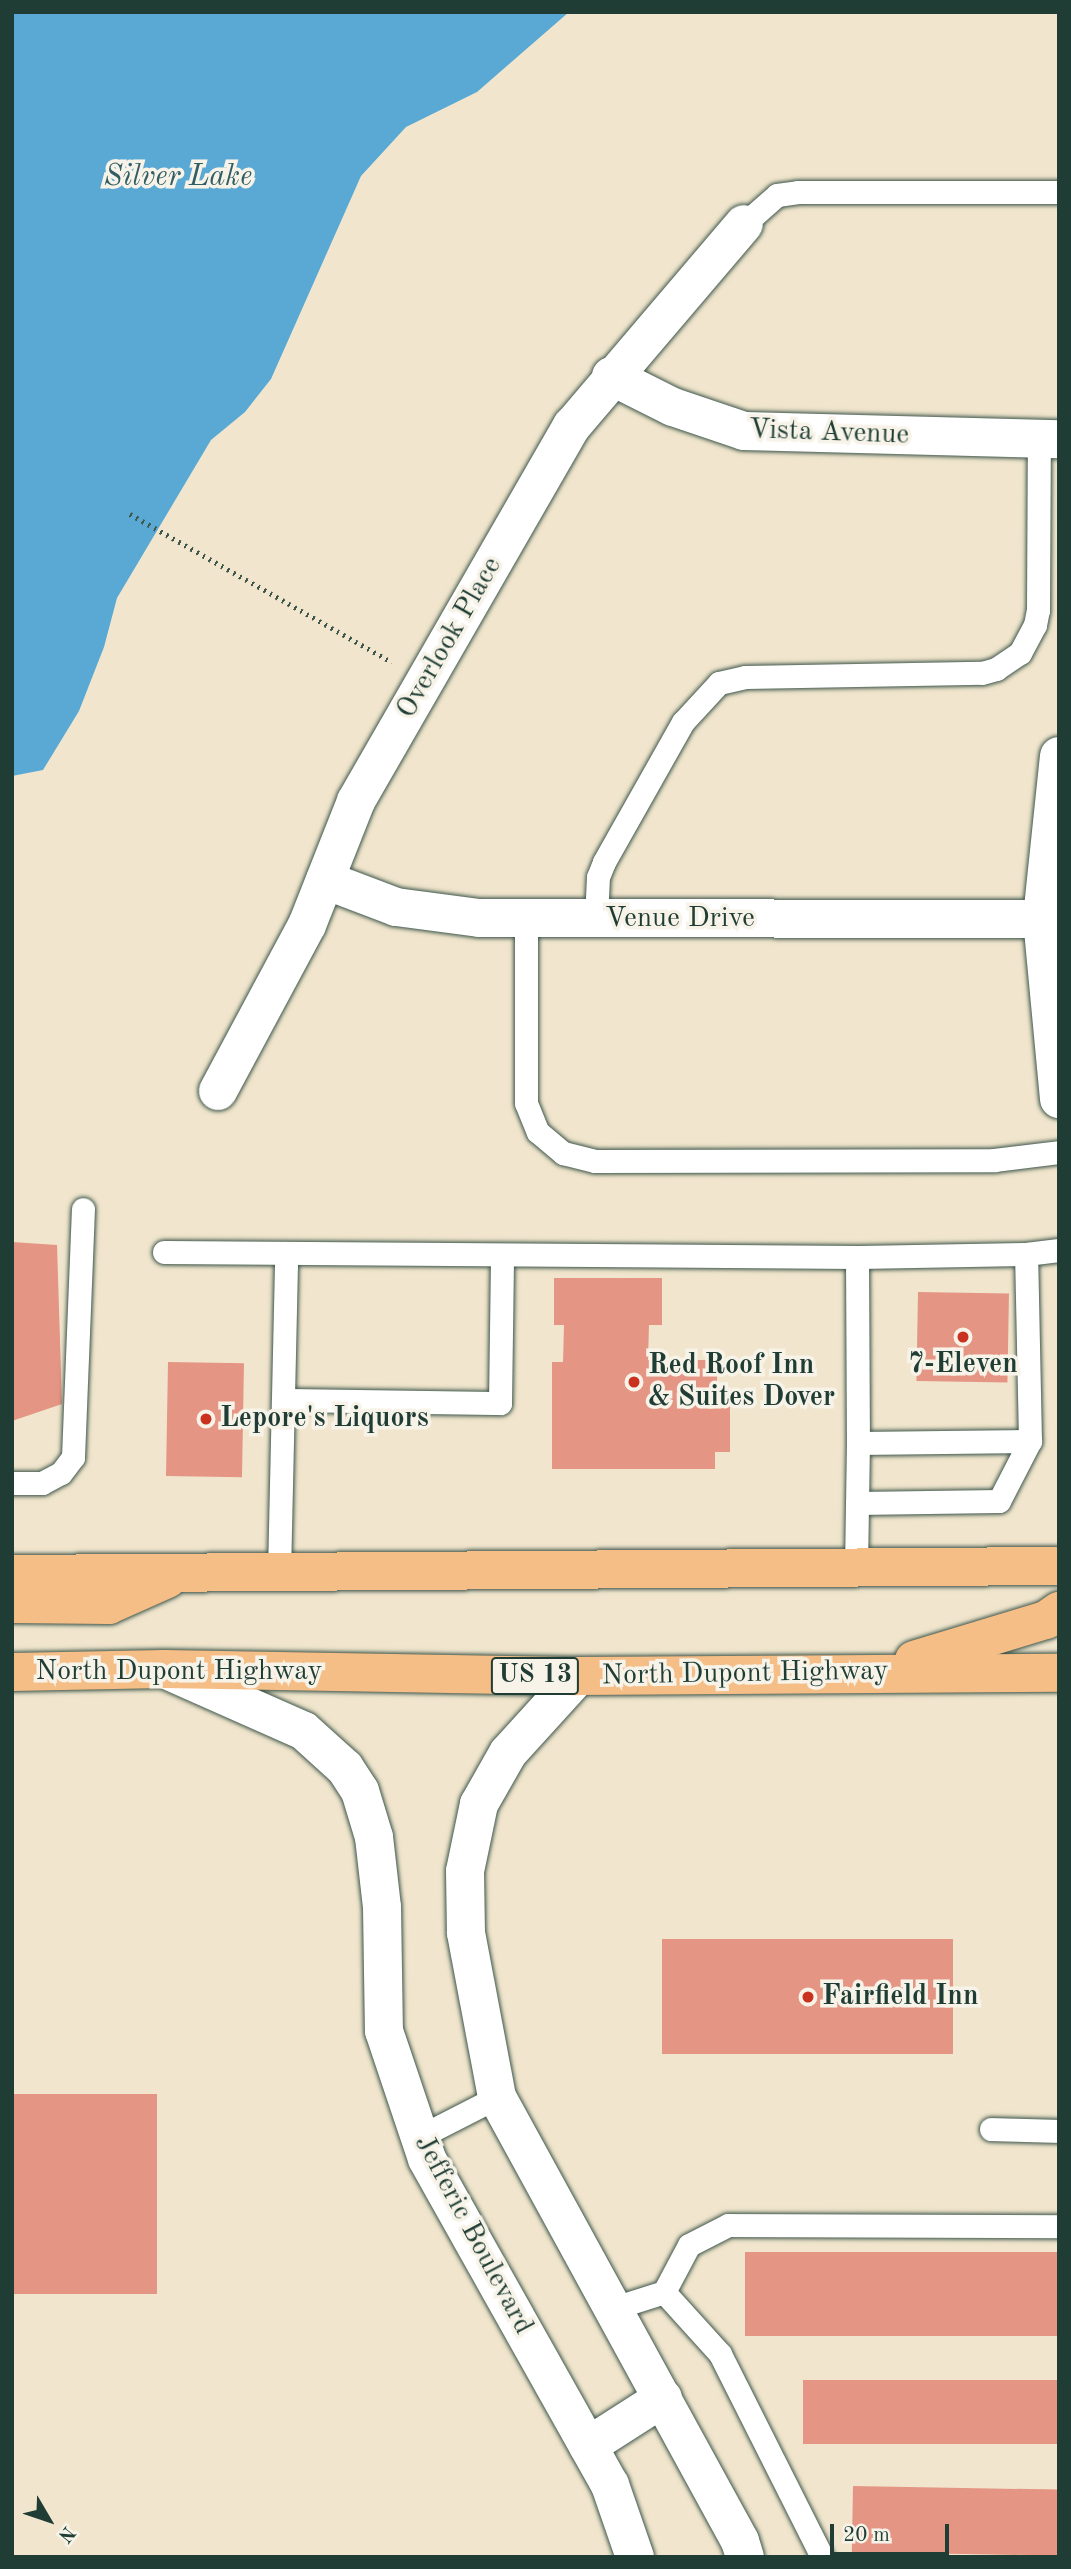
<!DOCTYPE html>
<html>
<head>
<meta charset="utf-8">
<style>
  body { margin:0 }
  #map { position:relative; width:1071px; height:2569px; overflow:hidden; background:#f1e6cd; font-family:"Old Standard TT",serif }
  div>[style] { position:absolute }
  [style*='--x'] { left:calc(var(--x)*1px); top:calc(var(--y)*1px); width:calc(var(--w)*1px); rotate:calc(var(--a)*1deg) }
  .water>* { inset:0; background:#5aa8d4 }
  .building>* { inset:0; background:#e59584; transform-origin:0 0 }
  .path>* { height:4.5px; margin-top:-2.25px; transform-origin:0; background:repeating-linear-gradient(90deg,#3e564b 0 2px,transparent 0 7px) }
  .roads { filter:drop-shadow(0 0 2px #3e564b) drop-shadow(0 0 2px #3e564b) }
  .lane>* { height:23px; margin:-11.5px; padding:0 11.5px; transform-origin:11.5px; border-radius:11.5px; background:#fff }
  .street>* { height:38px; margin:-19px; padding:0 19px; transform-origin:19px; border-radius:19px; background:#fff }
  .highway>* { height:38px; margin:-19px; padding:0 19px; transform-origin:19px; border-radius:19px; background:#f6be87 }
  .dots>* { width:19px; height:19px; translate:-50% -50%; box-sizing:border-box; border:4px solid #f7f3e8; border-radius:50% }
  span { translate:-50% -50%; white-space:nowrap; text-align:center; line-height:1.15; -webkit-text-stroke:7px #f7f3e8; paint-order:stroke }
  .shield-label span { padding:2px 5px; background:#f7f3e8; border:2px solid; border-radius:5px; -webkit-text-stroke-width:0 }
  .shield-label { font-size:26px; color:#1f3d34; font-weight:700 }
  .street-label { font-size:28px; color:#1f3d34 }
  .poi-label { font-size:28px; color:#1f3d34; font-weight:700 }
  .left { translate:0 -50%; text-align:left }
  .water-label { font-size:30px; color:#315d64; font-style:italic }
  .frame { position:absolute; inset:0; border:14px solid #1f3d34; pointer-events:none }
  .north { position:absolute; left:14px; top:2485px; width:70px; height:70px; -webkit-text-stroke:5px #f7f3e8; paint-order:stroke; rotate:129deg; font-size:19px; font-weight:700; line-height:28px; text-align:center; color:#1f3d34 }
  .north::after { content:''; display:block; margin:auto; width:24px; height:32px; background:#1f3d34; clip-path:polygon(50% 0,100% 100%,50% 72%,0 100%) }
  .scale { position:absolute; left:830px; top:2524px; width:119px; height:32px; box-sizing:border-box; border:4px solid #1f3d34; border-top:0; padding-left:9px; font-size:21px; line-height:24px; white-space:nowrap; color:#1f3d34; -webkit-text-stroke:5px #f7f3e8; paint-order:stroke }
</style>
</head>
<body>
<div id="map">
  <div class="water">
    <div style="clip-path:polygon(12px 12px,569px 12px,477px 92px,406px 127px,361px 176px,271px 379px,245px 412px,211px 440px,117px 598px,104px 647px,79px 711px,43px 770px,12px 776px)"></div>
  </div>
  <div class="building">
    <div style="clip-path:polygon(12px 1242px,57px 1245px,62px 1404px,12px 1421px)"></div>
    <div style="clip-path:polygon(554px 1278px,662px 1278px,662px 1325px,649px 1325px,648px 1360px,717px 1360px,717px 1403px,730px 1403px,730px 1452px,715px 1452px,715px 1469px,552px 1469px,552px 1362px,563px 1362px,564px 1325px,554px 1325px)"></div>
    <div style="left:918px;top:1292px;width:91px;height:89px;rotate:1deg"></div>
    <div style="left:168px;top:1362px;width:76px;height:114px;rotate:1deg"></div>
    <div style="left:953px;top:1939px;width:115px;height:291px;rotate:90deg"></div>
    <div style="left:12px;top:2094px;width:145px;height:200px"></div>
    <div style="left:1059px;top:2252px;width:84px;height:314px;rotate:90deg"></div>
    <div style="left:803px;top:2380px;width:256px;height:64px"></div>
    <div style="left:853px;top:2486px;width:206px;height:66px;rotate:1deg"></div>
  </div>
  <div class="path">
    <div style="--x:130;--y:514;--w:301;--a:29.5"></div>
  </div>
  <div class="roads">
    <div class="lane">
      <div style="--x:744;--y:224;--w:44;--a:-41.3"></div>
      <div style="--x:777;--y:195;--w:21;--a:-8"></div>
      <div style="--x:798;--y:192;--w:261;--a:0"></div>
      <div style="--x:526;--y:919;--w:184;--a:90"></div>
      <div style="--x:526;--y:1103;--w:31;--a:68"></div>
      <div style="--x:538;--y:1132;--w:33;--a:40"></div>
      <div style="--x:563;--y:1153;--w:33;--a:14"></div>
      <div style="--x:595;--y:1161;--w:399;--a:-0.1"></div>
      <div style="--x:994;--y:1160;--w:65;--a:-7"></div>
      <div style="--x:596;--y:919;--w:42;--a:-87.3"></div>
      <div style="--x:598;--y:877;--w:16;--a:-68"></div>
      <div style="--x:604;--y:862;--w:161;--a:-60.6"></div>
      <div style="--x:683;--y:722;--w:53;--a:-47.3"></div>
      <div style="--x:719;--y:683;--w:27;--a:-13"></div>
      <div style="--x:745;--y:677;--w:237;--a:-1"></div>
      <div style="--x:982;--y:673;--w:15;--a:-16"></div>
      <div style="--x:996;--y:669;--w:29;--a:-34"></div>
      <div style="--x:1020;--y:653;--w:32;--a:-62"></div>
      <div style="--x:1035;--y:625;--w:15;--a:-79"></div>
      <div style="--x:1038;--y:610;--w:172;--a:-89.7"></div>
      <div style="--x:164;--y:1252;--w:693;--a:0.41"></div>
      <div style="--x:1026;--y:1254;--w:33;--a:-7"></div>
      <div style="--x:283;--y:1400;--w:217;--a:0.8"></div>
      <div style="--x:500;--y:1403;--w:148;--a:-89.2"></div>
      <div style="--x:12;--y:1483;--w:30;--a:0"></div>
      <div style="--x:42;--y:1483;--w:21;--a:-28"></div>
      <div style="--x:61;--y:1473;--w:20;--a:-53"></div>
      <div style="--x:73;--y:1457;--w:248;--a:-87.7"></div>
      <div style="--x:857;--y:1503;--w:142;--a:-0.8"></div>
      <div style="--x:999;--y:1501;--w:68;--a:-62.7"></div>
      <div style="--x:856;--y:1569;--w:126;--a:-89.1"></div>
      <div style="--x:858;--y:1443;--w:172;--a:-0.7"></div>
      <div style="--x:1030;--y:1441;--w:187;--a:-91.2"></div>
      <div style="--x:1026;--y:1254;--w:169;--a:179"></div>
      <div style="--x:857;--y:1257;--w:186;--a:89.7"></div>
      <div style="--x:279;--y:1573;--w:320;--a:-88.7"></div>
      <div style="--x:991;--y:2129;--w:68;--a:1.7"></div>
      <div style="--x:419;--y:2137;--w:88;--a:-27.1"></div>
      <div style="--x:664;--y:2292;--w:84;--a:47.9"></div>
      <div style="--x:720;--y:2354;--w:227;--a:63.3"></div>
      <div style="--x:614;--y:2308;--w:52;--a:-17.7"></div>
      <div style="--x:664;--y:2292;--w:53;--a:-62"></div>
      <div style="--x:689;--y:2245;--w:44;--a:-27.1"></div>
      <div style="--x:728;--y:2225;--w:331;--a:0.2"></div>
    </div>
    <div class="street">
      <div style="--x:611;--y:376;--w:69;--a:26.6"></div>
      <div style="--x:673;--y:407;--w:75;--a:18.7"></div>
      <div style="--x:744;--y:431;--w:315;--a:1.5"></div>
      <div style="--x:1059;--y:756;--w:164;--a:96"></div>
      <div style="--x:1042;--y:919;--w:181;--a:84.6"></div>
      <div style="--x:325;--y:880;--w:76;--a:20.8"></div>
      <div style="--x:396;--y:907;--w:84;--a:7.5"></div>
      <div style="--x:479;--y:918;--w:563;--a:0.1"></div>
      <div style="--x:218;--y:1091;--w:188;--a:-61.8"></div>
      <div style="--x:307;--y:925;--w:133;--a:-68.4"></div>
      <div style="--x:356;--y:801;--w:433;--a:-60.1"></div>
      <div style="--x:572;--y:426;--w:265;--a:-49.6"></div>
      <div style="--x:164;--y:1669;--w:153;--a:23.9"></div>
      <div style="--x:304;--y:1731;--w:55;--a:42.1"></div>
      <div style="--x:345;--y:1768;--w:27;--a:57"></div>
      <div style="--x:360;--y:1791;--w:48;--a:73.1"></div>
      <div style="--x:374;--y:1837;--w:70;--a:83.5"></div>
      <div style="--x:382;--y:1907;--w:124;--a:89.1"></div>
      <div style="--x:384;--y:2031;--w:135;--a:71.4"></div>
      <div style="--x:427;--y:2159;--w:374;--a:60.7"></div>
      <div style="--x:610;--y:2485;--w:76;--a:70.9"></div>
      <div style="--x:578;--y:1676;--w:104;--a:132.3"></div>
      <div style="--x:508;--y:1753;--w:59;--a:119.6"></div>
      <div style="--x:479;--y:1804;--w:68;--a:101.8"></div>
      <div style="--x:465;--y:1871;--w:62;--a:89.1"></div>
      <div style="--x:466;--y:1933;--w:167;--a:79.3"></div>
      <div style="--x:497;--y:2097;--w:506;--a:61.31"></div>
      <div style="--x:740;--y:2541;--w:17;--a:73"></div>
      <div style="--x:588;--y:2446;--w:89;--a:-32.6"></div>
    </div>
    <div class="highway">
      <div style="--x:12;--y:1574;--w:1047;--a:-0.44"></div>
      <div style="--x:12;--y:1604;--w:97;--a:0.6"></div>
      <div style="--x:109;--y:1605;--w:64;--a:-24.1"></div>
      <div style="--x:914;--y:1660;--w:138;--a:-16.9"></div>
      <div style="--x:1046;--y:1620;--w:16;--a:-35"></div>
      <div style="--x:12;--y:1672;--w:152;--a:-1.1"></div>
      <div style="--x:164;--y:1669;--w:414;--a:1"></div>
      <div style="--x:578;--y:1676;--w:481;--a:-0.4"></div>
    </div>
  </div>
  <div class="dots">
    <div style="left:963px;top:1337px;background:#c8321e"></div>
    <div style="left:634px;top:1382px;background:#c8321e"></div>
    <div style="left:206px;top:1419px;background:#c8321e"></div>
    <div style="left:808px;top:1997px;background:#c8321e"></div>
  </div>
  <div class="shield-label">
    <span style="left:535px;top:1676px">US 13</span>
  </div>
  <div class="street-label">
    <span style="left:829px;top:433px;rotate:2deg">Vista Avenue</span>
    <span style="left:450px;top:638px;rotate:-60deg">Overlook Place</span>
    <span style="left:680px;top:919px">Venue Drive</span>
    <span style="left:179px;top:1672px">North Dupont Highway</span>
    <span style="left:745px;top:1674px;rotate:-1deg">North Dupont Highway</span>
    <span style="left:473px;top:2235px;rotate:62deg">Jefferic Boulevard</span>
  </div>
  <div class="poi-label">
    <span style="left:963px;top:1365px">7-Eleven</span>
    <span class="left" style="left:648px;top:1382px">Red Roof Inn<br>&amp; Suites Dover</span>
    <span class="left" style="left:220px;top:1419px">Lepore's Liquors</span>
    <span class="left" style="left:822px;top:1997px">Fairfield Inn</span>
  </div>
  <div class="water-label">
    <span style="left:178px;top:177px">Silver Lake</span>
  </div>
  <div class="frame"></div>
  <div class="north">N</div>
  <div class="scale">20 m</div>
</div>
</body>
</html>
